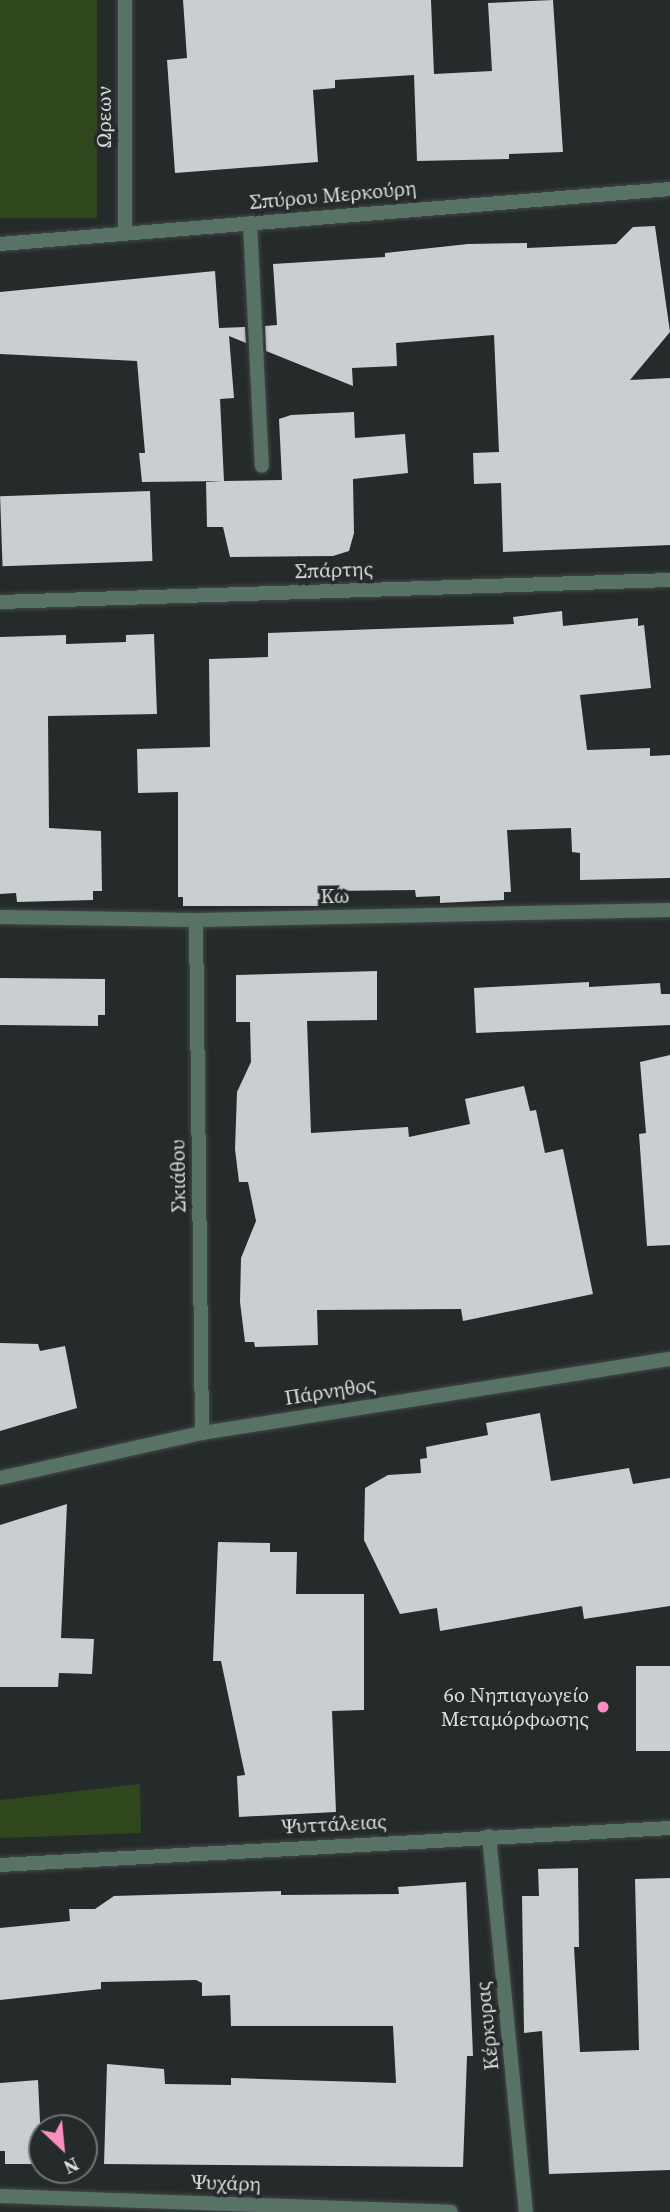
<!DOCTYPE html>
<html>
<head>
<meta charset="utf-8">
<style>
  body { margin:0 }
  #map { position:relative; width:670px; height:2212px; overflow:hidden; background:#252a2a; font-family:"Source Serif 4",serif }
  div>[style] { position:absolute }
  [style*='--x'] { left:calc(var(--x)*1px); top:calc(var(--y)*1px); width:calc(var(--w)*1px); rotate:calc(var(--a)*1deg) }
  .green>* { inset:0; background:#30471e; transform-origin:0 0 }
  .building>* { inset:0; background:#c9ced0; transform-origin:0 0 }
  .roads { filter:drop-shadow(0 0 2px #424747) drop-shadow(0 0 2px #424747) }
  .minor>* { height:14px; margin:-7px; padding:0 7px; transform-origin:7px; border-radius:7px; background:#587266 }
  .dots>* { width:19px; height:19px; translate:-50% -50%; box-sizing:border-box; border:4px solid #252a2a; border-radius:50% }
  span { translate:-50% -50%; white-space:nowrap; text-align:center; line-height:1.15; -webkit-text-stroke:7px #252a2a; paint-order:stroke }
  .street-label { font-size:21px; color:#dcdfdf }
  .poi-label { font-size:21px; color:#dcdfdf }
  .right { translate:-100% -50%; text-align:right }
  .north { position:absolute; left:28px; top:2114px; width:70px; height:70px; box-sizing:border-box; background:#252a2a; border:2px solid #6e7272; border-radius:50%; rotate:154deg; font-size:19px; font-weight:700; line-height:28px; text-align:center; color:#dcdfdf }
  .north::after { content:''; display:block; margin:auto; width:24px; height:32px; background:#fc8fc2; clip-path:polygon(50% 0,100% 100%,50% 72%,0 100%) }
</style>
</head>
<body>
<div id="map">
  <div class="green">
    <div style="left:0;top:0;width:97px;height:218px"></div>
    <div style="clip-path:polygon(140px 1784px,141px 1833px,0 1838px,0 1800px)"></div>
  </div>
  <div class="building">
    <div style="clip-path:polygon(183px 0,431px 0,434px 74px,492px 71px,488px 3px,553px 0,563px 152px,509px 154px,509px 159px,417px 161px,414px 75px,335px 80px,335px 88px,313px 90px,318px 162px,175px 173px,167px 60px,187px 58px)"></div>
    <div style="clip-path:polygon(655px 226px,670px 332px,630px 380px,670px 378px,670px 545px,503px 552px,501px 483px,474px 484px,473px 453px,499px 452px,494px 335px,396px 343px,397px 366px,352px 368px,353px 386px,266px 351px,265px 326px,277px 325px,273px 264px,385px 257px,385px 253px,468px 244px,527px 243px,527px 248px,616px 244px,633px 227px)"></div>
    <div style="clip-path:polygon(215px 271px,219px 328px,245px 327px,246px 343px,229px 336px,234px 398px,220px 399px,224px 481px,282px 480px,279px 419px,291px 415px,354px 412px,355px 438px,405px 434px,408px 473px,353px 479px,354px 533px,349px 551px,333px 556px,230px 557px,223px 527px,207px 527px,206px 482px,223px 481px,142px 482px,139px 453px,145px 453px,137px 361px,0 354px,0 292px)"></div>
    <div style="left:150px;top:491px;width:70px;height:150px;rotate:88deg"></div>
    <div style="clip-path:polygon(562px 611px,563px 626px,638px 618px,638px 626px,644px 625px,651px 688px,580px 695px,587px 750px,650px 748px,650px 756px,670px 755px,670px 878px,580px 880px,580px 853px,572px 852px,571px 828px,507px 830px,511px 892px,504px 892px,504px 900px,440px 903px,440px 896px,416px 897px,415px 890px,329px 891px,329px 897px,323px 897px,323px 906px,183px 906px,183px 897px,178px 897px,178px 792px,138px 793px,137px 749px,210px 747px,209px 659px,268px 657px,268px 633px,514px 624px,513px 617px)"></div>
    <div style="clip-path:polygon(154px 634px,157px 714px,48px 716px,49px 828px,101px 831px,102px 891px,93px 891px,93px 900px,17px 902px,16px 893px,0 894px,0 637px,66px 635px,66px 644px,126px 642px,126px 635px)"></div>
    <div style="clip-path:polygon(377px 971px,377px 1020px,307px 1021px,311px 1133px,408px 1127px,409px 1137px,470px 1124px,465px 1099px,524px 1086px,530px 1111px,536px 1110px,545px 1153px,563px 1149px,593px 1294px,463px 1321px,461px 1309px,317px 1310px,318px 1345px,255px 1347px,254px 1342px,245px 1342px,240px 1302px,241px 1258px,256px 1221px,248px 1182px,239px 1182px,235px 1149px,237px 1092px,251px 1062px,250px 1022px,236px 1022px,236px 975px)"></div>
    <div style="clip-path:polygon(0 978px,105px 979px,105px 1015px,98px 1015px,98px 1026px,0 1025px)"></div>
    <div style="clip-path:polygon(589px 982px,589px 987px,660px 983px,661px 994px,670px 994px,670px 1025px,476px 1033px,474px 988px)"></div>
    <div style="clip-path:polygon(670px 1055px,670px 1245px,647px 1246px,639px 1134px,646px 1133px,640px 1062px)"></div>
    <div style="clip-path:polygon(0 1343px,38px 1344px,40px 1351px,65px 1346px,77px 1408px,0 1431px)"></div>
    <div style="clip-path:polygon(540px 1413px,551px 1481px,629px 1468px,633px 1484px,670px 1478px,670px 1606px,584px 1619px,582px 1606px,440px 1631px,437px 1608px,400px 1614px,364px 1540px,365px 1488px,388px 1475px,421px 1473px,420px 1459px,427px 1458px,426px 1447px,488px 1435px,486px 1423px)"></div>
    <div style="clip-path:polygon(67px 1504px,61px 1638px,94px 1639px,92px 1674px,59px 1673px,58px 1687px,0 1687px,0 1525px)"></div>
    <div style="clip-path:polygon(218px 1542px,270px 1543px,270px 1552px,297px 1552px,296px 1594px,364px 1594px,364px 1710px,332px 1711px,336px 1812px,239px 1817px,237px 1776px,245px 1775px,221px 1661px,213px 1661px)"></div>
    <div style="left:636px;top:1666px;width:34px;height:85px"></div>
    <div style="clip-path:polygon(578px 1868px,579px 1947px,574px 1947px,580px 2052px,639px 2050px,635px 1879px,670px 1878px,670px 2170px,549px 2174px,542px 2031px,524px 2033px,522px 1896px,539px 1896px,538px 1869px)"></div>
    <div style="clip-path:polygon(466px 1882px,473px 2056px,467px 2056px,463px 2167px,104px 2164px,107px 2064px,164px 2069px,165px 2084px,231px 2085px,231px 2078px,396px 2083px,393px 2026px,231px 2026px,230px 1995px,202px 1996px,202px 1983px,196px 1980px,101px 1982px,101px 1989px,0 2000px,0 1928px,70px 1921px,69px 1909px,95px 1909px,114px 1896px,281px 1891px,281px 1895px,399px 1894px,398px 1887px)"></div>
    <div style="clip-path:polygon(38px 2080px,42px 2164px,5px 2164px,5px 2151px,0 2151px,0 2083px)"></div>
  </div>
  <div class="roads">
    <div class="minor">
      <div style="--x:250;--y:223;--w:243;--a:87.2"></div>
      <div style="--x:125;--y:234;--w:234;--a:-90"></div>
      <div style="--x:0;--y:244;--w:672;--a:-4.69"></div>
      <div style="--x:0;--y:602;--w:670;--a:-1.88"></div>
      <div style="--x:0;--y:917;--w:196;--a:0.9"></div>
      <div style="--x:196;--y:920;--w:474;--a:-1.2"></div>
      <div style="--x:196;--y:920;--w:513;--a:89.33"></div>
      <div style="--x:0;--y:1478;--w:207;--a:-12.6"></div>
      <div style="--x:202;--y:1433;--w:474;--a:-9"></div>
      <div style="--x:489;--y:1836;--w:378;--a:84.4"></div>
      <div style="--x:0;--y:1865;--w:671;--a:-3.16"></div>
      <div style="--x:0;--y:2196;--w:451;--a:2"></div>
    </div>
  </div>
  <div class="dots">
    <div style="left:603px;top:1707px;background:#fc8fc2"></div>
  </div>
  <div class="street-label">
    <span style="left:104px;top:117px;rotate:-90deg">Ωρεων</span>
    <span style="left:333px;top:195px;rotate:-5deg">Σπύρου Μερκούρη</span>
    <span style="left:334px;top:570px;rotate:-2deg">Σπάρτης</span>
    <span style="left:335px;top:896px;rotate:-1deg">Κω</span>
    <span style="left:178px;top:1176px;rotate:-91deg">Σκιάθου</span>
    <span style="left:330px;top:1391px;rotate:-9deg">Πάρνηθος</span>
    <span style="left:334px;top:1824px;rotate:-3deg">Ψυττάλειας</span>
    <span style="left:487px;top:2026px;rotate:-96deg">Κέρκυρας</span>
    <span style="left:226px;top:2183px;rotate:2deg">Ψυχάρη</span>
  </div>
  <div class="poi-label">
    <span class="right" style="left:589px;top:1707px">6ο Νηπιαγωγείο<br>Μεταμόρφωσης</span>
  </div>
  <div class="north">N</div>
</div>
</body>
</html>
